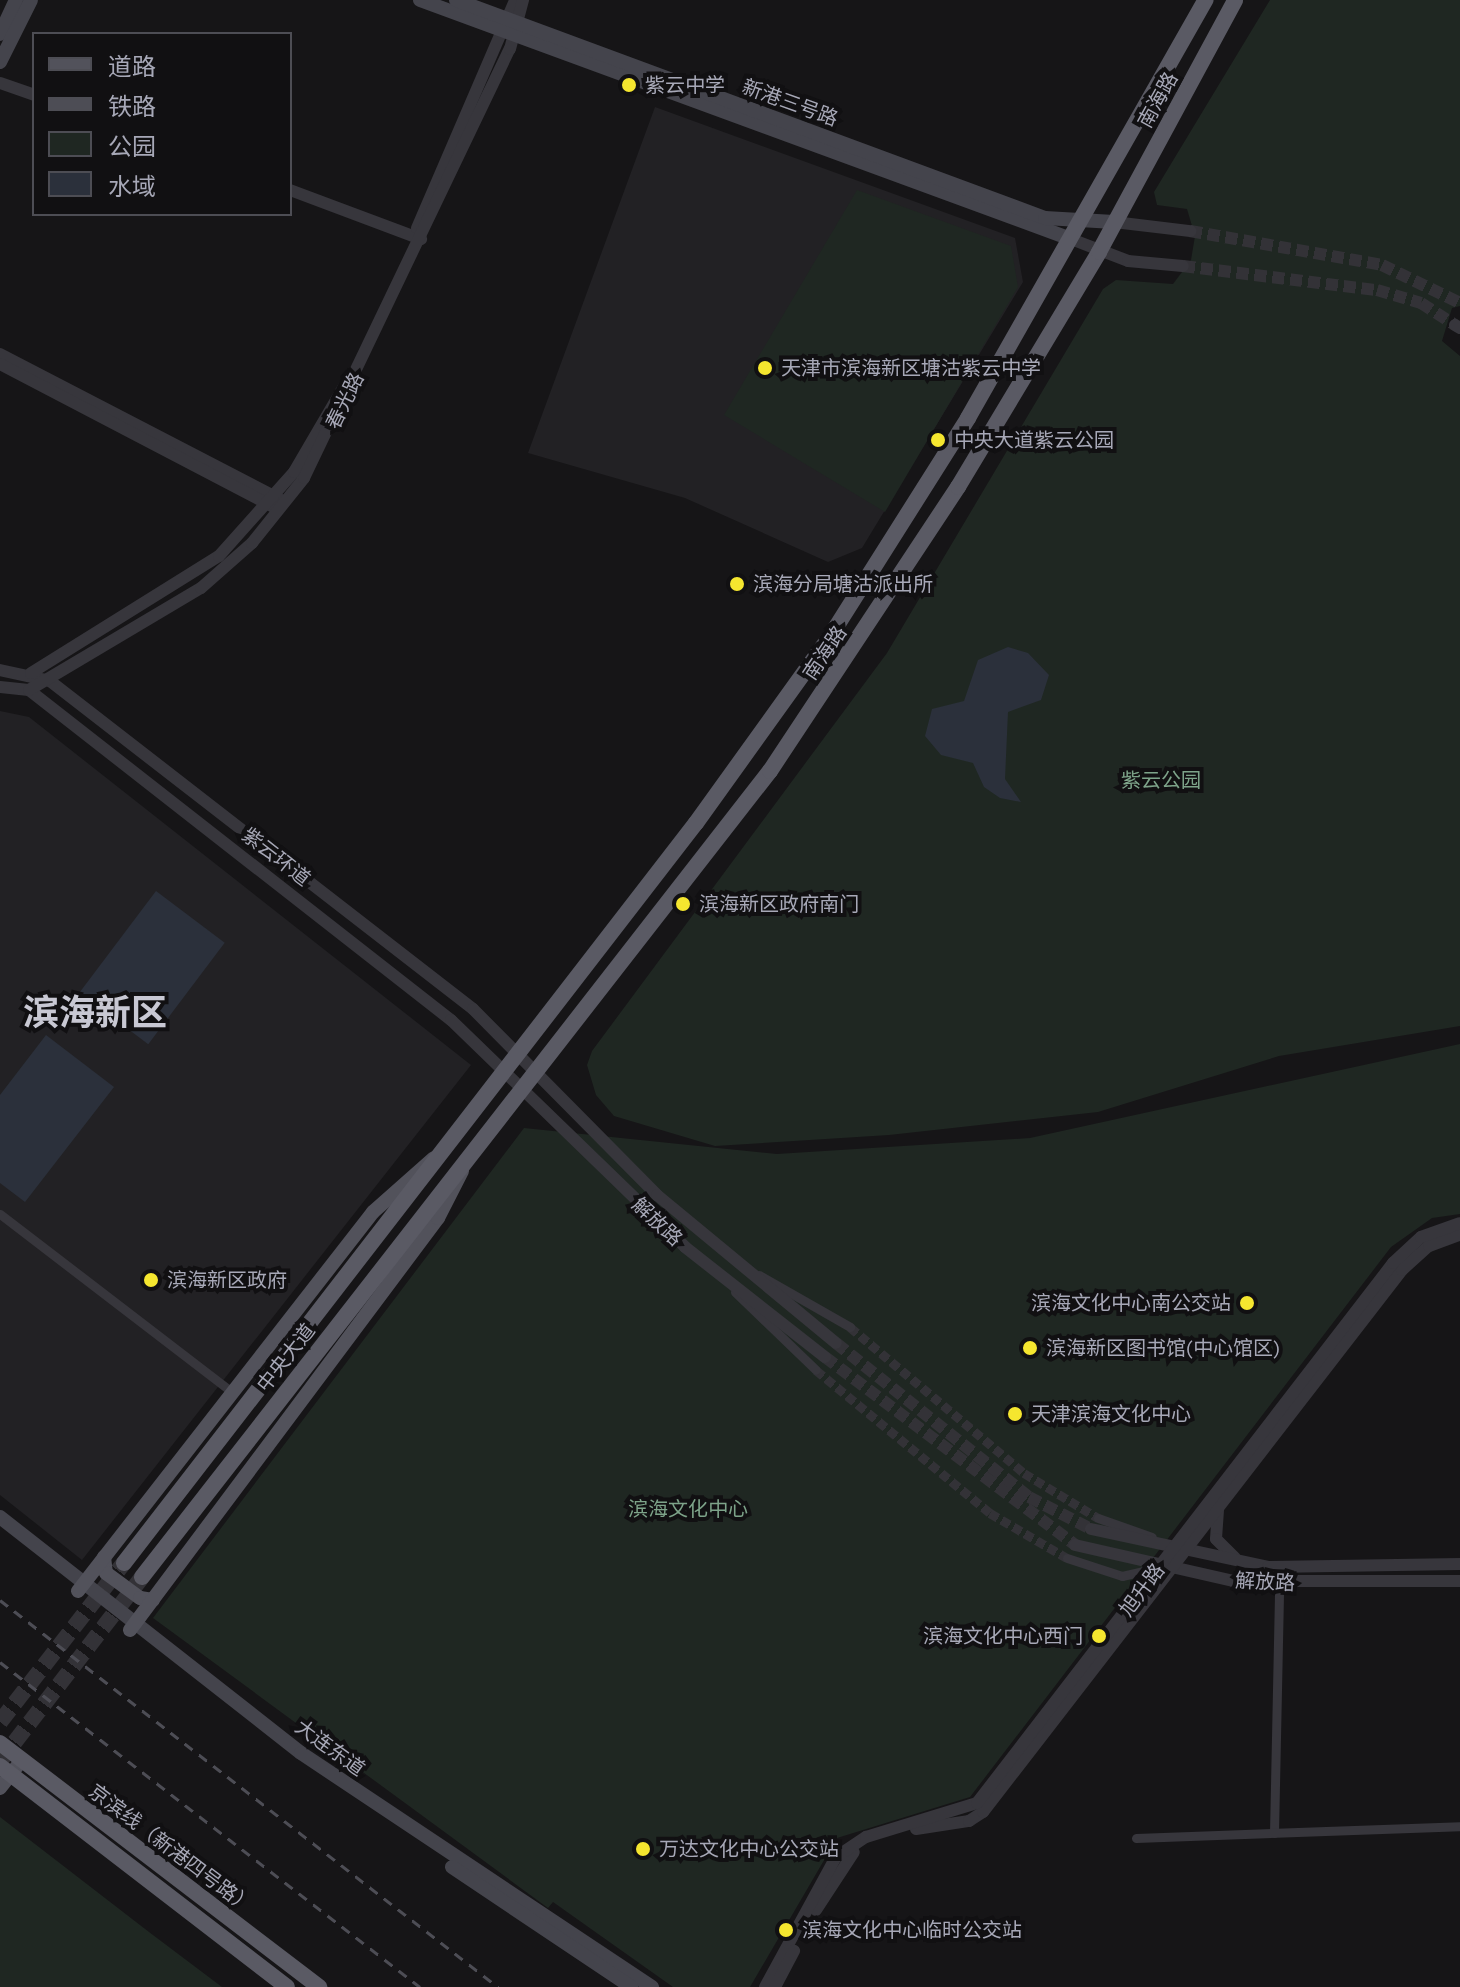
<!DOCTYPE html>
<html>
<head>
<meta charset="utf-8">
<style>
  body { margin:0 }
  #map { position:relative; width:1460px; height:1987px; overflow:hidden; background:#161517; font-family:"Work Sans","Noto Sans SC",sans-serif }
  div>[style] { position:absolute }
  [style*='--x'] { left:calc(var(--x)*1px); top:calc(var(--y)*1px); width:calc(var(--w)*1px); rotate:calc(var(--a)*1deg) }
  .built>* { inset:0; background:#222124 }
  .green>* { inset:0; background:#1f2722 }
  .water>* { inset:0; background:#2b303b; transform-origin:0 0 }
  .minor-tunnel>* { height:9px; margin-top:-4.5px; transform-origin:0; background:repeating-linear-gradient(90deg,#333237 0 9px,transparent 0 13.5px) }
  .tertiary-tunnel>* { height:12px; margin-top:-6px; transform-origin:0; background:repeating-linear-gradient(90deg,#333237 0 12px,transparent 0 18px) }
  .trunk-tunnel>* { height:16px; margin-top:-8px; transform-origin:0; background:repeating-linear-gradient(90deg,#333237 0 16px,transparent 0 24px) }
  .minor>* { height:9px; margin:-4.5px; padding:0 4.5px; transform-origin:4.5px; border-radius:4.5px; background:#37363c }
  .tertiary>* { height:12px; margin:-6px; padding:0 6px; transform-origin:6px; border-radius:6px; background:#37363c }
  .secondary>* { height:14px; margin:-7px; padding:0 7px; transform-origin:7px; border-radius:7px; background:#44444c }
  .primary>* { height:14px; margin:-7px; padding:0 7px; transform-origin:7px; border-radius:7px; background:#52525b }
  .trunk>* { height:16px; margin:-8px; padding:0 8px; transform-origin:8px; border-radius:8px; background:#5a5a64 }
  .rail>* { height:3px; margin-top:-1.5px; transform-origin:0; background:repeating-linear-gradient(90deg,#4d4d55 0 10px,transparent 0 18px) }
  .dots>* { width:22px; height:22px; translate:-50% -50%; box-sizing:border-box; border:4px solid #111012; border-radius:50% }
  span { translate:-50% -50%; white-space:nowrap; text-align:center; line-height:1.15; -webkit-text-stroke:8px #111012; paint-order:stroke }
  .poi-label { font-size:20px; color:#a7a8b7 }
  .left { translate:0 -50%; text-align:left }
  .right { translate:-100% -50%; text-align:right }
  .street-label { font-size:20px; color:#a7a8b7 }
  .park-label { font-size:20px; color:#7da389 }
  .town-label { font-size:36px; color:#c8c8d3; font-weight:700 }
  .legend { position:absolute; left:32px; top:32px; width:260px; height:184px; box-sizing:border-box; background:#111012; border:2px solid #4d4d54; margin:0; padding:10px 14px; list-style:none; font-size:24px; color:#a7a8b7 }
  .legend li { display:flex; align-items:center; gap:16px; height:40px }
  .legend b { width:40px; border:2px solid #4d4d54 }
</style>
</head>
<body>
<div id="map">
  <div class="built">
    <div style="clip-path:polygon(655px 107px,1015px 238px,1023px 282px,862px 548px,828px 562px,685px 498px,528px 453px)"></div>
    <div style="clip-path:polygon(0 711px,29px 717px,471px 1065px,82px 1560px,0 1495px)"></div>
  </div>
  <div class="green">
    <div style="clip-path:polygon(1270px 0,1460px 0,1460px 306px,1452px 308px,1442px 341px,1460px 356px,1460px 1026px,1279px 1056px,1098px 1112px,889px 1135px,715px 1146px,614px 1116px,596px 1095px,587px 1065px,592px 1051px,887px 653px,1103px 289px,1116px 280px,1173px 284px,1191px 260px,1195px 236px,1187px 209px,1157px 205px,1154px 192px)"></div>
    <div style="clip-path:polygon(857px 190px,1011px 246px,1018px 287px,885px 512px,724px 415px)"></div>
    <div style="clip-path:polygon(1460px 1044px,1460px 1214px,1432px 1218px,1391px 1247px,970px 1797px,837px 1838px,750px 1987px,673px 1987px,553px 1902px,548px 1908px,153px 1618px,524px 1128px,777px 1154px,1030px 1138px)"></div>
    <div style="clip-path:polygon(0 1817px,149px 1932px,222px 1987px,0 1987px)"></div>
  </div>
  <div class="water">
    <div style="clip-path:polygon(1008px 647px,1028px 653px,1049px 675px,1041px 700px,1008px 712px,1005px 779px,1021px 802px,1000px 798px,984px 787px,973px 763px,941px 755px,925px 736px,932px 709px,964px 701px,978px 660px)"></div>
    <div style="left:156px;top:891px;width:86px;height:127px;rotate:37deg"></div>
    <div style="clip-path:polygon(46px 1035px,114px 1087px,25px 1202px,0 1183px,0 1095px)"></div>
  </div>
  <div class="minor-tunnel">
    <div style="--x:850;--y:1327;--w:227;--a:40"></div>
    <div style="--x:1024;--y:1473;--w:87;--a:31.3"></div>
    <div style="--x:816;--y:1370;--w:225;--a:39.4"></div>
    <div style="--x:990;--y:1513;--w:89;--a:30.3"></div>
  </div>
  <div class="tertiary-tunnel">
    <div style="--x:1190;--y:231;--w:195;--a:10"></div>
    <div style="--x:1382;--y:265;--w:87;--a:26"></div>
    <div style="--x:1183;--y:266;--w:195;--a:7.1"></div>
    <div style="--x:1377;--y:290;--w:46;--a:16.5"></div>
    <div style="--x:1421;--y:303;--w:40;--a:32.9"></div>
    <div style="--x:836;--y:1343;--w:247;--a:38.6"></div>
    <div style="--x:1029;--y:1497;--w:70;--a:27.3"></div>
    <div style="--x:825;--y:1357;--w:313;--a:36.9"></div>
  </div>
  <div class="trunk-tunnel">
    <div style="--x:0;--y:1722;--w:202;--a:-52.1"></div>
    <div style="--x:0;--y:1761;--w:232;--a:-52.3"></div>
  </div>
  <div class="minor">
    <div style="--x:0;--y:1214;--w:292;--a:37.5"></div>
    <div style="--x:759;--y:1275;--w:105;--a:29.7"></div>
    <div style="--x:735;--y:1292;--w:112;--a:43.9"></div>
    <div style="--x:1098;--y:1518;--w:57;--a:19.4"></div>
    <div style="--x:1067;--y:1558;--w:58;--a:18.1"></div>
    <div style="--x:1122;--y:1576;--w:37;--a:-13"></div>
    <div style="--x:1274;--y:1833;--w:249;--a:-88.8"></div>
    <div style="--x:1136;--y:1838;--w:324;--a:-2.1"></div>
  </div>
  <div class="tertiary">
    <div style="--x:0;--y:83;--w:36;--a:19"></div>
    <div style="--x:290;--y:190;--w:140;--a:20.5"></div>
    <div style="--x:1114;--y:222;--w:77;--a:6.8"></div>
    <div style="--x:417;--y:228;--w:248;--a:-66.7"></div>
    <div style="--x:1071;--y:239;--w:61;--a:21.1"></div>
    <div style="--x:1128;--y:261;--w:55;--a:5.2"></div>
    <div style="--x:1455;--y:325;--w:6;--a:31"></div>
    <div style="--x:0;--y:354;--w:315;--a:27.4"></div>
    <div style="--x:0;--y:364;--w:309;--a:27.6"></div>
    <div style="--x:0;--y:670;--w:51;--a:12.4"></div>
    <div style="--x:50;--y:681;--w:535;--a:37.79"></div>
    <div style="--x:473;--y:1009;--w:262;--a:45.3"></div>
    <div style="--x:657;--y:1195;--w:232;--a:39.6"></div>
    <div style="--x:31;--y:673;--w:221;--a:-31.9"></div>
    <div style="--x:219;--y:556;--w:113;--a:-48.2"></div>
    <div style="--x:294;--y:472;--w:103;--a:-59.7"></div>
    <div style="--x:0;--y:687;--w:29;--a:6"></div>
    <div style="--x:29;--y:690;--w:536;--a:38.03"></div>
    <div style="--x:451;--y:1020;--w:326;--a:44.1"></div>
    <div style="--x:685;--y:1247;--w:178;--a:38.2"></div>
    <div style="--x:29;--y:690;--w:200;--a:-30.7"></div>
    <div style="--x:201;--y:588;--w:68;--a:-41.4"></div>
    <div style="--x:252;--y:543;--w:83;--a:-51.3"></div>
    <div style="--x:304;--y:478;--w:476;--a:-64.4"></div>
    <div style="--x:510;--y:49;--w:51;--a:-75.1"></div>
    <div style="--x:1218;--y:1510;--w:29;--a:94"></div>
    <div style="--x:1216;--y:1539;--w:27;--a:45"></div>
    <div style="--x:1091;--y:1529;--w:181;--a:12.1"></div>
    <div style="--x:1268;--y:1567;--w:192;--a:-0.9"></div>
    <div style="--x:1075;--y:1545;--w:162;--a:12.8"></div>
    <div style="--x:1233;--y:1581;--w:227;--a:0"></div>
    <div style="--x:916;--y:1829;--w:54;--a:-8.6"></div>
    <div style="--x:969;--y:1821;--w:17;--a:-33"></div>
    <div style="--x:983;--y:1812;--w:685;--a:-52.29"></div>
    <div style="--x:1402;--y:1270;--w:36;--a:-42"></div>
    <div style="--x:1429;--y:1246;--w:33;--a:-20"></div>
    <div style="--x:816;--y:1910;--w:69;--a:-56.8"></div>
    <div style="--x:765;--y:1987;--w:148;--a:-61.4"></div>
    <div style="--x:836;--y:1857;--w:36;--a:-34"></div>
    <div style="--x:866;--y:1837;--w:116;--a:-17"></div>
    <div style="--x:977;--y:1803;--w:682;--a:-52.39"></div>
    <div style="--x:1393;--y:1263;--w:38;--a:-43"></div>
    <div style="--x:1421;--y:1237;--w:41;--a:-19.7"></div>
    <div style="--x:775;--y:1987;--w:41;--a:-62.2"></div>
  </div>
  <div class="secondary">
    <div style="--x:420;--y:0;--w:693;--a:20.16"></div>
    <div style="--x:456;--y:0;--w:628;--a:20.31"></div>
    <div style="--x:1045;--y:218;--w:69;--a:3.3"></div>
    <div style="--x:0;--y:34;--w:38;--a:-65"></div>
    <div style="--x:0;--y:62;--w:69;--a:-63.4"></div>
    <div style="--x:0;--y:1517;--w:382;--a:38.1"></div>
    <div style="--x:301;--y:1753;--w:422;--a:33.7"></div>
    <div style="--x:452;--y:1867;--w:216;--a:33.8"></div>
  </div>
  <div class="primary">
    <div style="--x:104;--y:1557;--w:16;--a:83"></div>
    <div style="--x:106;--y:1573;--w:42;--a:36.3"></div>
    <div style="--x:140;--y:1598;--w:13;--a:9"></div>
    <div style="--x:78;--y:1591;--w:480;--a:-52.1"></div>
    <div style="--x:373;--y:1212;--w:81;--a:-41.5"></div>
    <div style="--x:130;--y:1630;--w:514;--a:-53.22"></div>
    <div style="--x:438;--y:1218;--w:53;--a:-62.9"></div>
    <div style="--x:0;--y:1788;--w:28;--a:-52"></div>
  </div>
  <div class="trunk">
    <div style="--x:124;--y:1563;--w:935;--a:-52.3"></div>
    <div style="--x:696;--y:823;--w:231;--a:-54.3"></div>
    <div style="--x:831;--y:635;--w:257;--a:-57.7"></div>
    <div style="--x:968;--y:418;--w:481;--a:-60.4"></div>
    <div style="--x:142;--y:1577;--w:1022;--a:-52.08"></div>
    <div style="--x:770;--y:771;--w:341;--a:-56.5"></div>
    <div style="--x:958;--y:487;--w:274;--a:-59"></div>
    <div style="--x:1099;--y:252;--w:286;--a:-61.6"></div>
    <div style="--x:0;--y:1743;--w:402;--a:37.4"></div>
    <div style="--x:0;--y:1766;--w:362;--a:37.6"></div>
  </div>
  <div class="rail">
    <div style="--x:0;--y:1600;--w:631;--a:37.85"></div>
    <div style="--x:0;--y:1662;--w:531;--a:37.73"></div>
  </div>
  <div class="dots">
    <div style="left:629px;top:85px;background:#f5e62f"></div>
    <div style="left:765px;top:368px;background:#f5e62f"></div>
    <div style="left:938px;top:440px;background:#f5e62f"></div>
    <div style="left:737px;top:584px;background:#f5e62f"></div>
    <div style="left:683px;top:904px;background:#f5e62f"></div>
    <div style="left:151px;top:1280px;background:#f5e62f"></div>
    <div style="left:1247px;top:1303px;background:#f5e62f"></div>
    <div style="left:1030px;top:1348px;background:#f5e62f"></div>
    <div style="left:1015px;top:1414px;background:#f5e62f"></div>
    <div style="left:1099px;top:1636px;background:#f5e62f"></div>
    <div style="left:643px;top:1849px;background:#f5e62f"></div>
    <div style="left:786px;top:1930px;background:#f5e62f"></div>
  </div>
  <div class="poi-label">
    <span class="left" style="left:645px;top:85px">紫云中学</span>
    <span class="left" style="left:781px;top:368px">天津市滨海新区塘沽紫云中学</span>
    <span class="left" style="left:954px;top:440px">中央大道紫云公园</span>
    <span class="left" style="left:753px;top:584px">滨海分局塘沽派出所</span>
    <span class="left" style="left:699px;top:904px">滨海新区政府南门</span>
    <span class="left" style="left:167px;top:1280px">滨海新区政府</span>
    <span class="right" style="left:1231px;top:1303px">滨海文化中心南公交站</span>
    <span class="left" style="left:1046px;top:1348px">滨海新区图书馆(中心馆区)</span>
    <span class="left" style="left:1031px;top:1414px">天津滨海文化中心</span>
    <span class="right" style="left:1083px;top:1636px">滨海文化中心西门</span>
    <span class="left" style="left:659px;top:1849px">万达文化中心公交站</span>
    <span class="left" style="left:802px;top:1930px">滨海文化中心临时公交站</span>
  </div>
  <div class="street-label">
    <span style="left:1158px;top:100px;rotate:-61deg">南海路</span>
    <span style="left:790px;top:103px;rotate:20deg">新港三号路</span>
    <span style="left:345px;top:401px;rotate:-64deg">春光路</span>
    <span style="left:825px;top:653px;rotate:-56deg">南海路</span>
    <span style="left:276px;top:857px;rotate:38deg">紫云环道</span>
    <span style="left:657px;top:1222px;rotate:43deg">解放路</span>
    <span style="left:286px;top:1358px;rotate:-52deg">中央大道</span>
    <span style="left:1265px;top:1582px;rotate:3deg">解放路</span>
    <span style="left:1142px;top:1590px;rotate:-53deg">旭升路</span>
    <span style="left:330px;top:1748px;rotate:36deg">大连东道</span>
    <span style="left:171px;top:1849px;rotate:37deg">京滨线（新港四号路）</span>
  </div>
  <div class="park-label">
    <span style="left:1161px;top:780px">紫云公园</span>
    <span style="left:688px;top:1509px">滨海文化中心</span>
  </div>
  <div class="town-label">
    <span style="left:95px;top:1014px">滨海新区</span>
  </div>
  <ul class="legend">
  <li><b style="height:10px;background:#52525b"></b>道路</li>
  <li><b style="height:10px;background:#4d4d55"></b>铁路</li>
  <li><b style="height:22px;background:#1f2722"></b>公园</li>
  <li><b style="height:22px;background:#2b303b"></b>水域</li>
  </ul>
</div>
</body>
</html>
